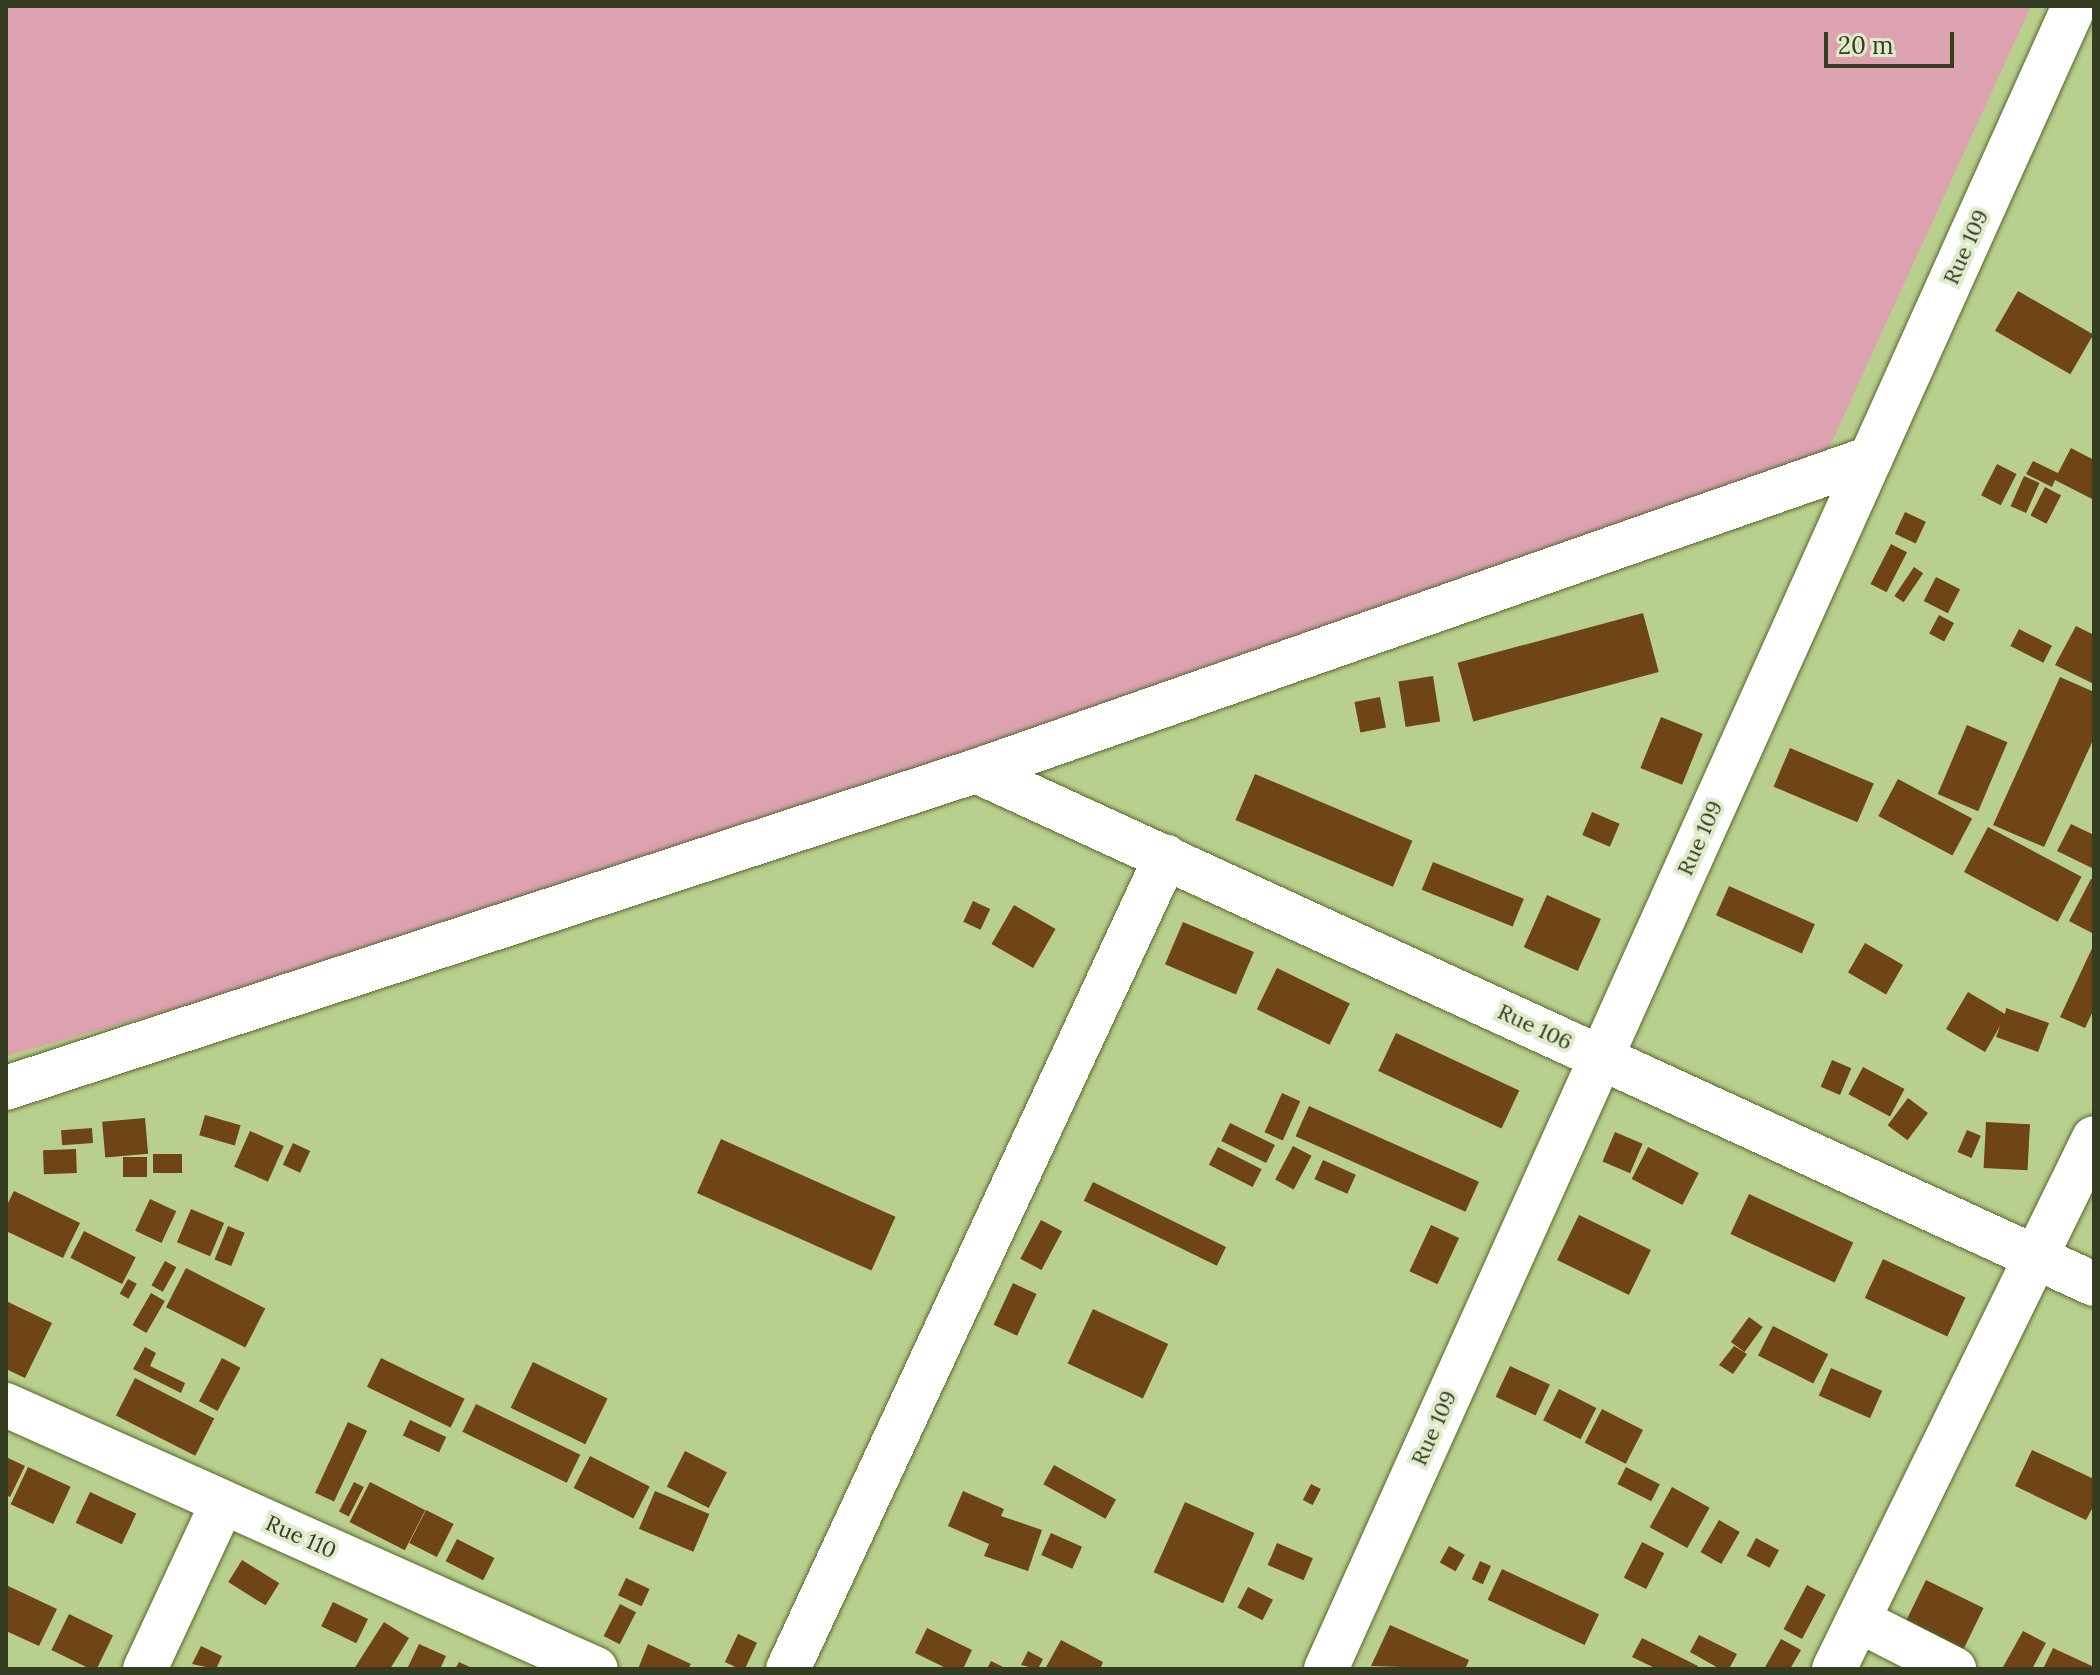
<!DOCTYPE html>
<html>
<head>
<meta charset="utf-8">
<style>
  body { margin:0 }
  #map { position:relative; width:2100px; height:1675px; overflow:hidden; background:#b9cf8d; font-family:Lora,serif }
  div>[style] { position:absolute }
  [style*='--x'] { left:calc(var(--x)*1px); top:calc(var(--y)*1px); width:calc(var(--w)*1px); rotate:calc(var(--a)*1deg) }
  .green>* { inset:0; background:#dca2b0 }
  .building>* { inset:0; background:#6f4417; transform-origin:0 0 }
  .roads { filter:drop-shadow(0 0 2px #566829) drop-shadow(0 0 2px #566829) }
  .minor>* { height:44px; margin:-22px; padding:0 22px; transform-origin:22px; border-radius:22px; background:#fff }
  span { translate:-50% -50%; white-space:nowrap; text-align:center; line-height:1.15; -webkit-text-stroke:8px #dfebca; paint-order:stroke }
  .street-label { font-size:22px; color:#343c22 }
  .frame { position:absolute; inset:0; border:8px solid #343c22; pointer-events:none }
  .scale { position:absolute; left:1824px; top:32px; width:130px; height:36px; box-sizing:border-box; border:4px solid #343c22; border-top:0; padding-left:10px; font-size:24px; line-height:28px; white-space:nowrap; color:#343c22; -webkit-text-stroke:6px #dfebca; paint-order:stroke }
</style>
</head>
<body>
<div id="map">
  <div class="green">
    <div style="clip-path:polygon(6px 6px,2031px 6px,1824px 459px,355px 959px,6px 1056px)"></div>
  </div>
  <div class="building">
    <div style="left:2018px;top:291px;width:87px;height:46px;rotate:30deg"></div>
    <div style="clip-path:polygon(2071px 448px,2094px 460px,2094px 500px,2055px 480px,2052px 487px,2026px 474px,2033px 461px,2058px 473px)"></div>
    <div style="left:1997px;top:464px;width:22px;height:35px;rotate:27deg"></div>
    <div style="left:2024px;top:476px;width:17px;height:33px;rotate:24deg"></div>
    <div style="left:2045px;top:487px;width:18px;height:32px;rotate:27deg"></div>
    <div style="left:1905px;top:512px;width:23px;height:24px;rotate:25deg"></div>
    <div style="left:1891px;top:544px;width:18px;height:45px;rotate:27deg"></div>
    <div style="left:1914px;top:567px;width:11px;height:35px;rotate:34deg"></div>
    <div style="left:1936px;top:577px;width:27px;height:27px;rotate:27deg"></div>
    <div style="left:1643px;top:613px;width:61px;height:192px;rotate:75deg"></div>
    <div style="left:1939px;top:615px;width:17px;height:21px;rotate:28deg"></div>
    <div style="clip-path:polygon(2076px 626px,2094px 635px,2094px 684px,2055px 665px)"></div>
    <div style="left:2019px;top:629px;width:37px;height:19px;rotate:27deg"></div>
    <div style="left:1433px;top:676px;width:46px;height:35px;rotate:81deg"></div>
    <div style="clip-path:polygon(2060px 677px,2094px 692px,2094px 738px,2044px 847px,1993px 825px)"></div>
    <div style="left:1380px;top:697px;width:31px;height:26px;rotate:79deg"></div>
    <div style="left:1661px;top:717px;width:45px;height:55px;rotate:22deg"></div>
    <div style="left:1967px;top:725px;width:44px;height:75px;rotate:23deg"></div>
    <div style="left:1790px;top:748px;width:91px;height:42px;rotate:23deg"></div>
    <div style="left:1255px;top:774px;width:171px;height:50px;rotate:23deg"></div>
    <div style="left:1898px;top:779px;width:84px;height:42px;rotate:28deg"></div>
    <div style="left:1592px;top:812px;width:30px;height:25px;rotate:23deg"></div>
    <div style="clip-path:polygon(2071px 824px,2094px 835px,2094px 869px,2057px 851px)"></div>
    <div style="left:1988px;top:827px;width:106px;height:51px;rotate:28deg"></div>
    <div style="left:1433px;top:862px;width:98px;height:30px;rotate:22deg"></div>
    <div style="clip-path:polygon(2091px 879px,2094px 880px,2094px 934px,2069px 921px)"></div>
    <div style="left:1729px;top:886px;width:94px;height:32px;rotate:24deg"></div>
    <div style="left:1547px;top:895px;width:59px;height:57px;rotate:24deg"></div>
    <div style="left:973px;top:901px;width:19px;height:23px;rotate:25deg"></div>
    <div style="left:1014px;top:905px;width:48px;height:45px;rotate:30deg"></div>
    <div style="left:1183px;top:922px;width:77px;height:46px;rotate:23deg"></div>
    <div style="left:1865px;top:943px;width:44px;height:34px;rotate:30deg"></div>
    <div style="clip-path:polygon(2094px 944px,2094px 1009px,2085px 1028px,2060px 1017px)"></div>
    <div style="left:1277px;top:968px;width:81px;height:46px;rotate:26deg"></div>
    <div style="clip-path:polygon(1968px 992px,2005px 1014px,2006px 1008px,2049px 1023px,2038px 1052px,1996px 1037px,2000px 1026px,1985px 1052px,1946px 1029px)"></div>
    <div style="left:1396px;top:1033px;width:136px;height:42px;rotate:25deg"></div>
    <div style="left:1832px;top:1060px;width:21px;height:29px;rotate:23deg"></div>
    <div style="left:1863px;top:1067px;width:47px;height:31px;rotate:28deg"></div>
    <div style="left:1282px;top:1093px;width:20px;height:43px;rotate:24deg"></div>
    <div style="left:1908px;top:1098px;width:25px;height:34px;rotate:37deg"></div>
    <div style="left:1309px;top:1106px;width:186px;height:33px;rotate:24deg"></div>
    <div style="left:205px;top:1115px;width:37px;height:21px;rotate:16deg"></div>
    <div style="left:145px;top:1118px;width:36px;height:43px;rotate:85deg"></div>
    <div style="left:1986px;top:1122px;width:44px;height:46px;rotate:3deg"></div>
    <div style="left:1230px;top:1123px;width:50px;height:20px;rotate:26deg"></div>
    <div style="left:92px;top:1128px;width:15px;height:31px;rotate:86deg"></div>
    <div style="left:1967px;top:1130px;width:15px;height:24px;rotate:23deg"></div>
    <div style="left:250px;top:1131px;width:37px;height:39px;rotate:24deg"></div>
    <div style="left:1615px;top:1132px;width:30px;height:32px;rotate:23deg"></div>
    <div style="left:721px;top:1139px;width:191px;height:59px;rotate:24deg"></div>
    <div style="left:293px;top:1143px;width:19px;height:24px;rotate:25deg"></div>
    <div style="left:1293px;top:1146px;width:21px;height:38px;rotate:28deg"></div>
    <div style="left:1218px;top:1147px;width:49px;height:20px;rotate:27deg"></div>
    <div style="left:1648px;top:1147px;width:57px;height:36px;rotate:27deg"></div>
    <div style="left:76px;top:1149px;width:24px;height:33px;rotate:88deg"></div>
    <div style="left:182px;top:1154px;width:19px;height:29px;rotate:90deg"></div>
    <div style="left:147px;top:1157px;width:20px;height:24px;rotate:90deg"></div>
    <div style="left:1323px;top:1160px;width:36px;height:21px;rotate:24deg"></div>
    <div style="left:1093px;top:1182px;width:148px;height:21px;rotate:26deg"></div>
    <div style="clip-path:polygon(14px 1191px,80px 1223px,63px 1258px,6px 1231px,6px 1207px)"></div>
    <div style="left:1749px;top:1194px;width:115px;height:44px;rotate:25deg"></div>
    <div style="left:150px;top:1199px;width:29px;height:35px;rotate:25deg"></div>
    <div style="left:191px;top:1209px;width:36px;height:36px;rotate:23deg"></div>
    <div style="left:1579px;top:1215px;width:80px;height:50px;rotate:26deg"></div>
    <div style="left:1041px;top:1220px;width:24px;height:44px;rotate:28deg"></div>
    <div style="left:1431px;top:1225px;width:31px;height:51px;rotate:25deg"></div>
    <div style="left:228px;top:1226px;width:18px;height:36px;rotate:22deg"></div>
    <div style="left:84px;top:1231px;width:58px;height:30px;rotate:27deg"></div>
    <div style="left:1883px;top:1259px;width:91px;height:43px;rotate:25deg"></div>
    <div style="left:165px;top:1261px;width:13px;height:28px;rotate:29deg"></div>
    <div style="left:186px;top:1268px;width:89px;height:44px;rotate:27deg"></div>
    <div style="left:128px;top:1279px;width:10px;height:17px;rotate:29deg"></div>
    <div style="left:1013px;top:1283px;width:26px;height:46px;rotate:25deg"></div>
    <div style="left:151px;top:1293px;width:16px;height:37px;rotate:30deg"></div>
    <div style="clip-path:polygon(6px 1301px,52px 1323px,25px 1378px,6px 1369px)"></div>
    <div style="left:1093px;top:1309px;width:83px;height:60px;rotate:25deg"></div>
    <div style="left:1749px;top:1317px;width:17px;height:31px;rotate:36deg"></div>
    <div style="left:1773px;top:1326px;width:62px;height:33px;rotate:27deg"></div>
    <div style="clip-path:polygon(1734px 1346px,1747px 1354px,1733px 1374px,1719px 1365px)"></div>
    <div style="clip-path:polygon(145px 1347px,156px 1353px,150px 1366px,185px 1383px,181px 1393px,133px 1369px)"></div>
    <div style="left:222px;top:1358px;width:21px;height:49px;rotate:28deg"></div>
    <div style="left:381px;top:1358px;width:93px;height:32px;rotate:26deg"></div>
    <div style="left:533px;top:1362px;width:83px;height:51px;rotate:26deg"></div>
    <div style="left:1510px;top:1366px;width:44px;height:34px;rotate:25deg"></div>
    <div style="left:1831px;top:1368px;width:56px;height:30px;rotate:24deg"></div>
    <div style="left:135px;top:1378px;width:89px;height:42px;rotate:27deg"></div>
    <div style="left:1559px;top:1389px;width:42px;height:35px;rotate:27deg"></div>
    <div style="left:476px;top:1404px;width:116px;height:31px;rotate:26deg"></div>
    <div style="left:1602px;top:1409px;width:46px;height:38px;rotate:27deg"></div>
    <div style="left:410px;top:1420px;width:40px;height:17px;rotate:25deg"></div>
    <div style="left:348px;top:1422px;width:21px;height:78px;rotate:25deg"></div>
    <div style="clip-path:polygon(2032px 1450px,2094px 1479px,2094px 1505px,2086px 1520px,2015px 1486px)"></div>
    <div style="left:685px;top:1451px;width:47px;height:40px;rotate:27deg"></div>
    <div style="left:590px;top:1456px;width:67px;height:36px;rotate:27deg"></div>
    <div style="clip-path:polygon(6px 1457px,25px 1466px,10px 1497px,6px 1495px)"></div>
    <div style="left:1054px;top:1465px;width:71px;height:22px;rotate:29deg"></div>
    <div style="left:28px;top:1467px;width:47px;height:41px;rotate:25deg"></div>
    <div style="left:1626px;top:1467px;width:38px;height:19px;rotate:27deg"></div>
    <div style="left:354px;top:1482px;width:11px;height:33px;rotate:27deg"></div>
    <div style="left:370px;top:1482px;width:62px;height:45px;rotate:27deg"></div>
    <div style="left:1311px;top:1484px;width:11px;height:18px;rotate:27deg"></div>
    <div style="left:1672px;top:1487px;width:43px;height:46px;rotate:29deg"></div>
    <div style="left:655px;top:1491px;width:59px;height:41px;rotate:23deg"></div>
    <div style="clip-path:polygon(963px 1491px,1004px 1509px,1001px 1516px,1042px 1530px,1028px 1571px,984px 1556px,989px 1544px,948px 1526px)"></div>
    <div style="left:90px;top:1492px;width:51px;height:34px;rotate:25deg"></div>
    <div style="left:1185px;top:1502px;width:76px;height:77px;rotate:24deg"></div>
    <div style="left:426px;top:1510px;width:31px;height:37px;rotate:27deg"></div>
    <div style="left:1719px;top:1520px;width:24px;height:37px;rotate:30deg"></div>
    <div style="left:1051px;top:1533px;width:34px;height:24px;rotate:24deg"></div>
    <div style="left:1756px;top:1538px;width:26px;height:20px;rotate:28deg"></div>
    <div style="left:457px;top:1539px;width:42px;height:25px;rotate:27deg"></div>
    <div style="left:1642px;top:1542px;width:25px;height:40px;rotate:27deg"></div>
    <div style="left:1277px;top:1543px;width:39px;height:24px;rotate:23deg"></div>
    <div style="left:1449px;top:1546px;width:18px;height:19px;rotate:29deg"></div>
    <div style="left:242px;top:1560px;width:44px;height:26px;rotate:32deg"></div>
    <div style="left:1480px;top:1561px;width:12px;height:20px;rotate:24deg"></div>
    <div style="left:1502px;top:1569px;width:107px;height:34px;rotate:25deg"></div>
    <div style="left:626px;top:1578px;width:26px;height:19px;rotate:25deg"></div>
    <div style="left:1926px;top:1580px;width:64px;height:46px;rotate:26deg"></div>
    <div style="clip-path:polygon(6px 1585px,57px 1609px,39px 1646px,6px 1631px)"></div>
    <div style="left:1807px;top:1585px;width:21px;height:50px;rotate:28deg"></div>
    <div style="left:1248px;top:1587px;width:28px;height:23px;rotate:27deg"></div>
    <div style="left:333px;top:1602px;width:39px;height:27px;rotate:26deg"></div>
    <div style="left:620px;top:1604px;width:18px;height:36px;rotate:27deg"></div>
    <div style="left:69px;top:1614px;width:49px;height:40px;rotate:26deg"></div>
    <div style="clip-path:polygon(384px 1622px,409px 1638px,390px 1669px,354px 1669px)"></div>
    <div style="clip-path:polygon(1390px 1625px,1469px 1660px,1465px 1669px,1371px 1666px)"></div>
    <div style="clip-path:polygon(927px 1628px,972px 1650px,963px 1669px,948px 1669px,915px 1653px)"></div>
    <div style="clip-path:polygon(2023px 1631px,2046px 1643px,2032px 1669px,2007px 1669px,2003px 1667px)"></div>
    <div style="left:738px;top:1634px;width:21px;height:31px;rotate:25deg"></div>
    <div style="clip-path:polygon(1699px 1635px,1737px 1654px,1729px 1669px,1720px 1669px,1690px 1652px)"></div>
    <div style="clip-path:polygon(1642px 1638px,1698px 1666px,1696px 1669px,1657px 1669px,1632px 1657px)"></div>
    <div style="clip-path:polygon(1781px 1639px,1801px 1650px,1790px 1669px,1764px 1669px)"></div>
    <div style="clip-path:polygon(1061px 1640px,1103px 1662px,1100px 1669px,1045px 1669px)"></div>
    <div style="clip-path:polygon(419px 1644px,446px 1656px,440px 1669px,407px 1669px)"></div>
    <div style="clip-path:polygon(648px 1644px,691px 1664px,688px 1669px,638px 1669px)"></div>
    <div style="clip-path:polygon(201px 1646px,222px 1656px,216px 1669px,192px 1664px)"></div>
    <div style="clip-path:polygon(2053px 1648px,2092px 1666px,2091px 1669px,2043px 1669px)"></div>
    <div style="clip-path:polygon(1028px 1651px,1043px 1659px,1038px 1669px,1021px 1665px)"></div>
    <div style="clip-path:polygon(991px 1661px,1007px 1669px,987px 1669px)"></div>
    <div style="clip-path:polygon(459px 1662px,474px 1669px,455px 1669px)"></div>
  </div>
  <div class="roads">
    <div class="minor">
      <div style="--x:976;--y:771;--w:1230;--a:24.65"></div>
      <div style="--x:6;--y:1088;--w:1020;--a:-18.1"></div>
      <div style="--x:976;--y:771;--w:948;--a:-19.28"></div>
      <div style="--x:6;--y:1405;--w:646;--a:24.11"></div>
      <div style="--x:1858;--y:1620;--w:108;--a:27"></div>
      <div style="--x:145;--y:1669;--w:184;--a:-65"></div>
      <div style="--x:788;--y:1669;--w:896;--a:-65.04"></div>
      <div style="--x:1326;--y:1669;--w:1823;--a:-65.78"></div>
      <div style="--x:1834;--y:1669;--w:591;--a:-63.91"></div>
    </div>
  </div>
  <div class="street-label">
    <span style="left:1966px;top:247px;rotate:-66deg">Rue 109</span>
    <span style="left:1700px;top:838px;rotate:-66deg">Rue 109</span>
    <span style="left:1535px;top:1027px;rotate:25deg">Rue 106</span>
    <span style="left:1434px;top:1428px;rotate:-66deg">Rue 109</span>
    <span style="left:301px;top:1537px;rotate:24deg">Rue 110</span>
  </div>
  <div class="frame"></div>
  <div class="scale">20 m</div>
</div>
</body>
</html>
